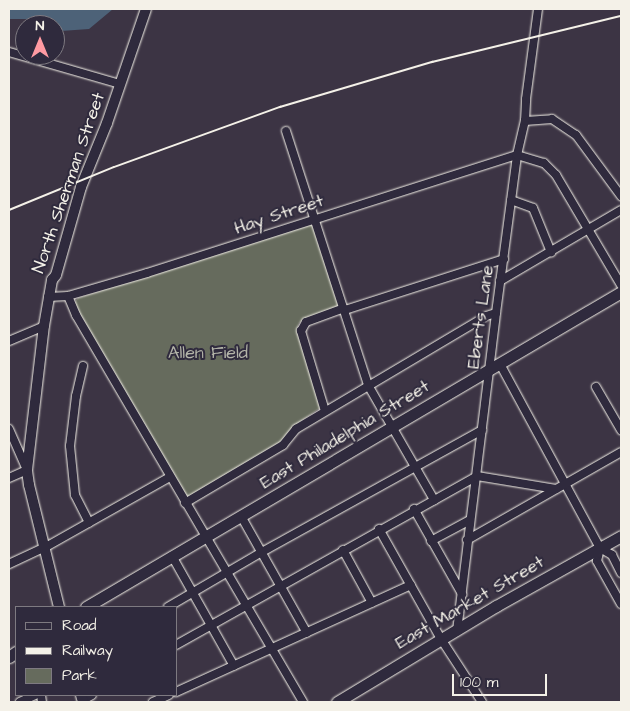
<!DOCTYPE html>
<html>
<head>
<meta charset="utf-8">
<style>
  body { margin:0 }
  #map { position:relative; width:630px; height:711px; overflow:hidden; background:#3c3444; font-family:"Architects Daughter",sans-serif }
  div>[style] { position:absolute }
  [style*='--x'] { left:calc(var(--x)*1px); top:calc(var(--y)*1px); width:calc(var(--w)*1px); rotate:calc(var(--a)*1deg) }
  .green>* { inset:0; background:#666b5d }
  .water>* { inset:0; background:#4d6278 }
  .roads { filter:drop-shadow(0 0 1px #f4f1e8) drop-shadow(0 0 1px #f4f1e8) }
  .minor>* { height:8px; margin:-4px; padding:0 4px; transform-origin:4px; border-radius:4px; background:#2f2a3d }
  .secondary>* { height:10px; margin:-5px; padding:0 5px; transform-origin:5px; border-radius:5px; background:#2f2a3d }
  .primary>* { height:11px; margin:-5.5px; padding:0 5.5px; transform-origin:5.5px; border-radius:5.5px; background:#2f2a3d }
  .rail>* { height:2px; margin:-1px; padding:0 1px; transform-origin:1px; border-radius:1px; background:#f4f1e8 }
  span { translate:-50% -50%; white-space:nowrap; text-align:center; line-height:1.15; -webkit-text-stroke:4px #2f2a3d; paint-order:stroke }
  .street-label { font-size:18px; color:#f4f1e8 }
  .park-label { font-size:18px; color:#b4b5a9 }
  .frame { position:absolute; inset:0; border:10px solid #f4f1e8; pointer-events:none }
  .legend { position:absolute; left:15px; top:606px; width:162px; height:90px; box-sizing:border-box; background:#2f2a3d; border:1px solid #7e7a81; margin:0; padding:6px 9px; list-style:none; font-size:15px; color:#f4f1e8 }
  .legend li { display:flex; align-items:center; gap:10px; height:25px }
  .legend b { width:25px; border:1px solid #7e7a81 }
  .north { position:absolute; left:15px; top:15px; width:50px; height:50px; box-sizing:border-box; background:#2f2a3d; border:1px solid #7e7a81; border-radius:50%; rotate:0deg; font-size:14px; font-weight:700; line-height:20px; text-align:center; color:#f4f1e8 }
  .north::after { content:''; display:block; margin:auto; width:18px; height:22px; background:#ff9aa2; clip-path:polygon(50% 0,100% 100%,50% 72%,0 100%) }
  .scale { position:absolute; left:452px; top:674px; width:95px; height:22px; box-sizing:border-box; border:2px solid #f4f1e8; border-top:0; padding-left:6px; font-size:15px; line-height:18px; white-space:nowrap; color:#f4f1e8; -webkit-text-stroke:4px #2f2a3d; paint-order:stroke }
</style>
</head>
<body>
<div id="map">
  <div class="green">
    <div style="clip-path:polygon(312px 223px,339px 306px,307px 318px,299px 323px,297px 329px,320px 408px,295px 425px,280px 443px,188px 498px,74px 305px,76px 300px,78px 298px)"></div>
  </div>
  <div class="water">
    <div style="clip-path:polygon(9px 9px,113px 9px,89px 29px,61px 31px,55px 29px,55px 25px,44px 25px,28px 19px,10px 19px)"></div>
  </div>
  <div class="roads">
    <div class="minor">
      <div style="--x:9;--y:52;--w:116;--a:16.1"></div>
      <div style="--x:525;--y:121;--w:27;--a:-4"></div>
      <div style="--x:552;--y:119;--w:29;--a:34"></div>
      <div style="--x:576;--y:135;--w:76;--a:53.6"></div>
      <div style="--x:286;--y:131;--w:267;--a:72.1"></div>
      <div style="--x:368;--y:385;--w:133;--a:60.1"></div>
      <div style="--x:517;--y:155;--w:28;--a:17"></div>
      <div style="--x:544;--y:163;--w:17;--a:45"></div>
      <div style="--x:556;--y:175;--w:128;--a:59.4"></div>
      <div style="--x:511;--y:200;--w:23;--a:20"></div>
      <div style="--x:533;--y:208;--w:48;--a:67.8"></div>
      <div style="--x:500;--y:281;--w:140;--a:-30.4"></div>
      <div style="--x:68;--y:296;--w:21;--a:67"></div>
      <div style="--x:76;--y:315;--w:449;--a:59.6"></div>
      <div style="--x:48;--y:297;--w:20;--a:-3"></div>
      <div style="--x:68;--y:296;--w:82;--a:-16.2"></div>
      <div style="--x:147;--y:273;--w:388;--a:-17.7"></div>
      <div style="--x:345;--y:310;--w:167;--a:-17.8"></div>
      <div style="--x:9;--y:341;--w:38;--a:-23"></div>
      <div style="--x:500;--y:364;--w:209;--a:61.5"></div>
      <div style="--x:83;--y:366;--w:31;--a:103"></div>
      <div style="--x:76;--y:396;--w:50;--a:96.8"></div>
      <div style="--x:70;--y:446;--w:49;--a:84.2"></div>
      <div style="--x:75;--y:495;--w:31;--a:63"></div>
      <div style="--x:596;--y:387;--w:50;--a:59.8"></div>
      <div style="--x:325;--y:411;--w:84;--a:-106.7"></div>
      <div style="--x:301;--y:331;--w:10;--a:-61"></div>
      <div style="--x:306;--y:322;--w:40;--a:-20.2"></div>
      <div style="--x:9;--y:429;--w:45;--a:66.3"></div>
      <div style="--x:27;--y:470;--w:20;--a:156"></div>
      <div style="--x:185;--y:503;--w:114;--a:-30.6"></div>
      <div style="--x:283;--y:445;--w:21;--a:-51"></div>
      <div style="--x:296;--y:429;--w:221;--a:-30.7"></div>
      <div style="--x:486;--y:316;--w:10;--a:-17"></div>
      <div style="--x:414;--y:509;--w:98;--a:60.5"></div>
      <div style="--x:241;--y:516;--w:134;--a:60.6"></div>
      <div style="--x:379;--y:529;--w:126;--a:60.6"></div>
      <div style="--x:441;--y:639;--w:75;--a:56.9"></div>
      <div style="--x:467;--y:540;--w:177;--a:-29.7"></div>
      <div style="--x:431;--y:541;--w:44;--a:-28.3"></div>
      <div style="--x:600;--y:548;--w:13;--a:103"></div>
      <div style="--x:597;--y:561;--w:49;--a:60.8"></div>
      <div style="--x:600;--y:548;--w:14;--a:30"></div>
      <div style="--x:612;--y:555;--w:20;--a:63"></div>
      <div style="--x:343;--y:550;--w:60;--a:61.3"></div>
      <div style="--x:172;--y:556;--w:126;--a:60.6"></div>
      <div style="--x:9;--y:564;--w:38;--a:-25"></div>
      <div style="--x:44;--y:548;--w:145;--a:-29.4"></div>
      <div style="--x:168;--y:607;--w:107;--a:-30.4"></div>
      <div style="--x:260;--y:553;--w:254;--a:-29"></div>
      <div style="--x:457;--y:631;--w:320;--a:-83"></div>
      <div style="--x:496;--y:313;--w:159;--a:-82.4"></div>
      <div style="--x:517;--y:155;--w:35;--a:-77"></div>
      <div style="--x:525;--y:121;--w:22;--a:-87"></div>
      <div style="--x:526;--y:99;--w:91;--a:-82.4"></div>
      <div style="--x:176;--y:645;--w:345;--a:-29.3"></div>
      <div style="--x:477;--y:476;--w:80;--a:9.3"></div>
      <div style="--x:176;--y:692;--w:258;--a:-24.5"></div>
      <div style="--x:41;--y:695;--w:7;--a:82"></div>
      <div style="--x:83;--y:700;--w:10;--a:-29"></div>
      <div style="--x:20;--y:702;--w:17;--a:-25"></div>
      <div style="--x:153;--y:702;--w:17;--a:-24"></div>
    </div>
    <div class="secondary">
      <div style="--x:59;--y:607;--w:126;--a:-103.8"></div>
      <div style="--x:29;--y:485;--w:15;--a:-98"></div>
      <div style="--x:27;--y:470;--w:145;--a:-83.3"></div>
      <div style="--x:44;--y:326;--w:47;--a:-80.1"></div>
      <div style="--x:52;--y:280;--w:6;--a:-51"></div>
      <div style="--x:56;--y:275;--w:91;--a:-74.1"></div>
      <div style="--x:81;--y:187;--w:69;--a:-67.9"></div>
      <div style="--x:107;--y:123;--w:120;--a:-71.1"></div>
      <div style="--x:81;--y:695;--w:7;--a:74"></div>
    </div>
    <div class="primary">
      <div style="--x:86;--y:607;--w:621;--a:-30.49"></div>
      <div style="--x:9;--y:657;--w:9;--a:-36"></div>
      <div style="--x:337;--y:702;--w:186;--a:-31.1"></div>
      <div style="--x:496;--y:606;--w:143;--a:-29.2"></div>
    </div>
  </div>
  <div class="rail">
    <div style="--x:9;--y:210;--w:113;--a:-22.3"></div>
    <div style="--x:114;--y:167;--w:177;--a:-19.9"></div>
    <div style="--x:280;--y:107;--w:159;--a:-16.5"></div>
    <div style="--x:432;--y:62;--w:195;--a:-13.7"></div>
  </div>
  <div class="street-label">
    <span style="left:69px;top:183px;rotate:-71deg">North Sherman Street</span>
    <span style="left:279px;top:215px;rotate:-18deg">Hay Street</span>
    <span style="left:481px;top:317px;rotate:-82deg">Eberts Lane</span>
    <span style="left:345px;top:435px;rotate:-31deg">East Philadelphia Street</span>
    <span style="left:470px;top:603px;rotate:-30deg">East Market Street</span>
  </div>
  <div class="park-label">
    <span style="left:208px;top:353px">Allen Field</span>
  </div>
  <div class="frame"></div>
  <ul class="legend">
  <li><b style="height:6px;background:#2f2a3d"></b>Road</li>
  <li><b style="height:6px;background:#f4f1e8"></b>Railway</li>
  <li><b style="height:14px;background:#666b5d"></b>Park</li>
  </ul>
  <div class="north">N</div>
  <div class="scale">100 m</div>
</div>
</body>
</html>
